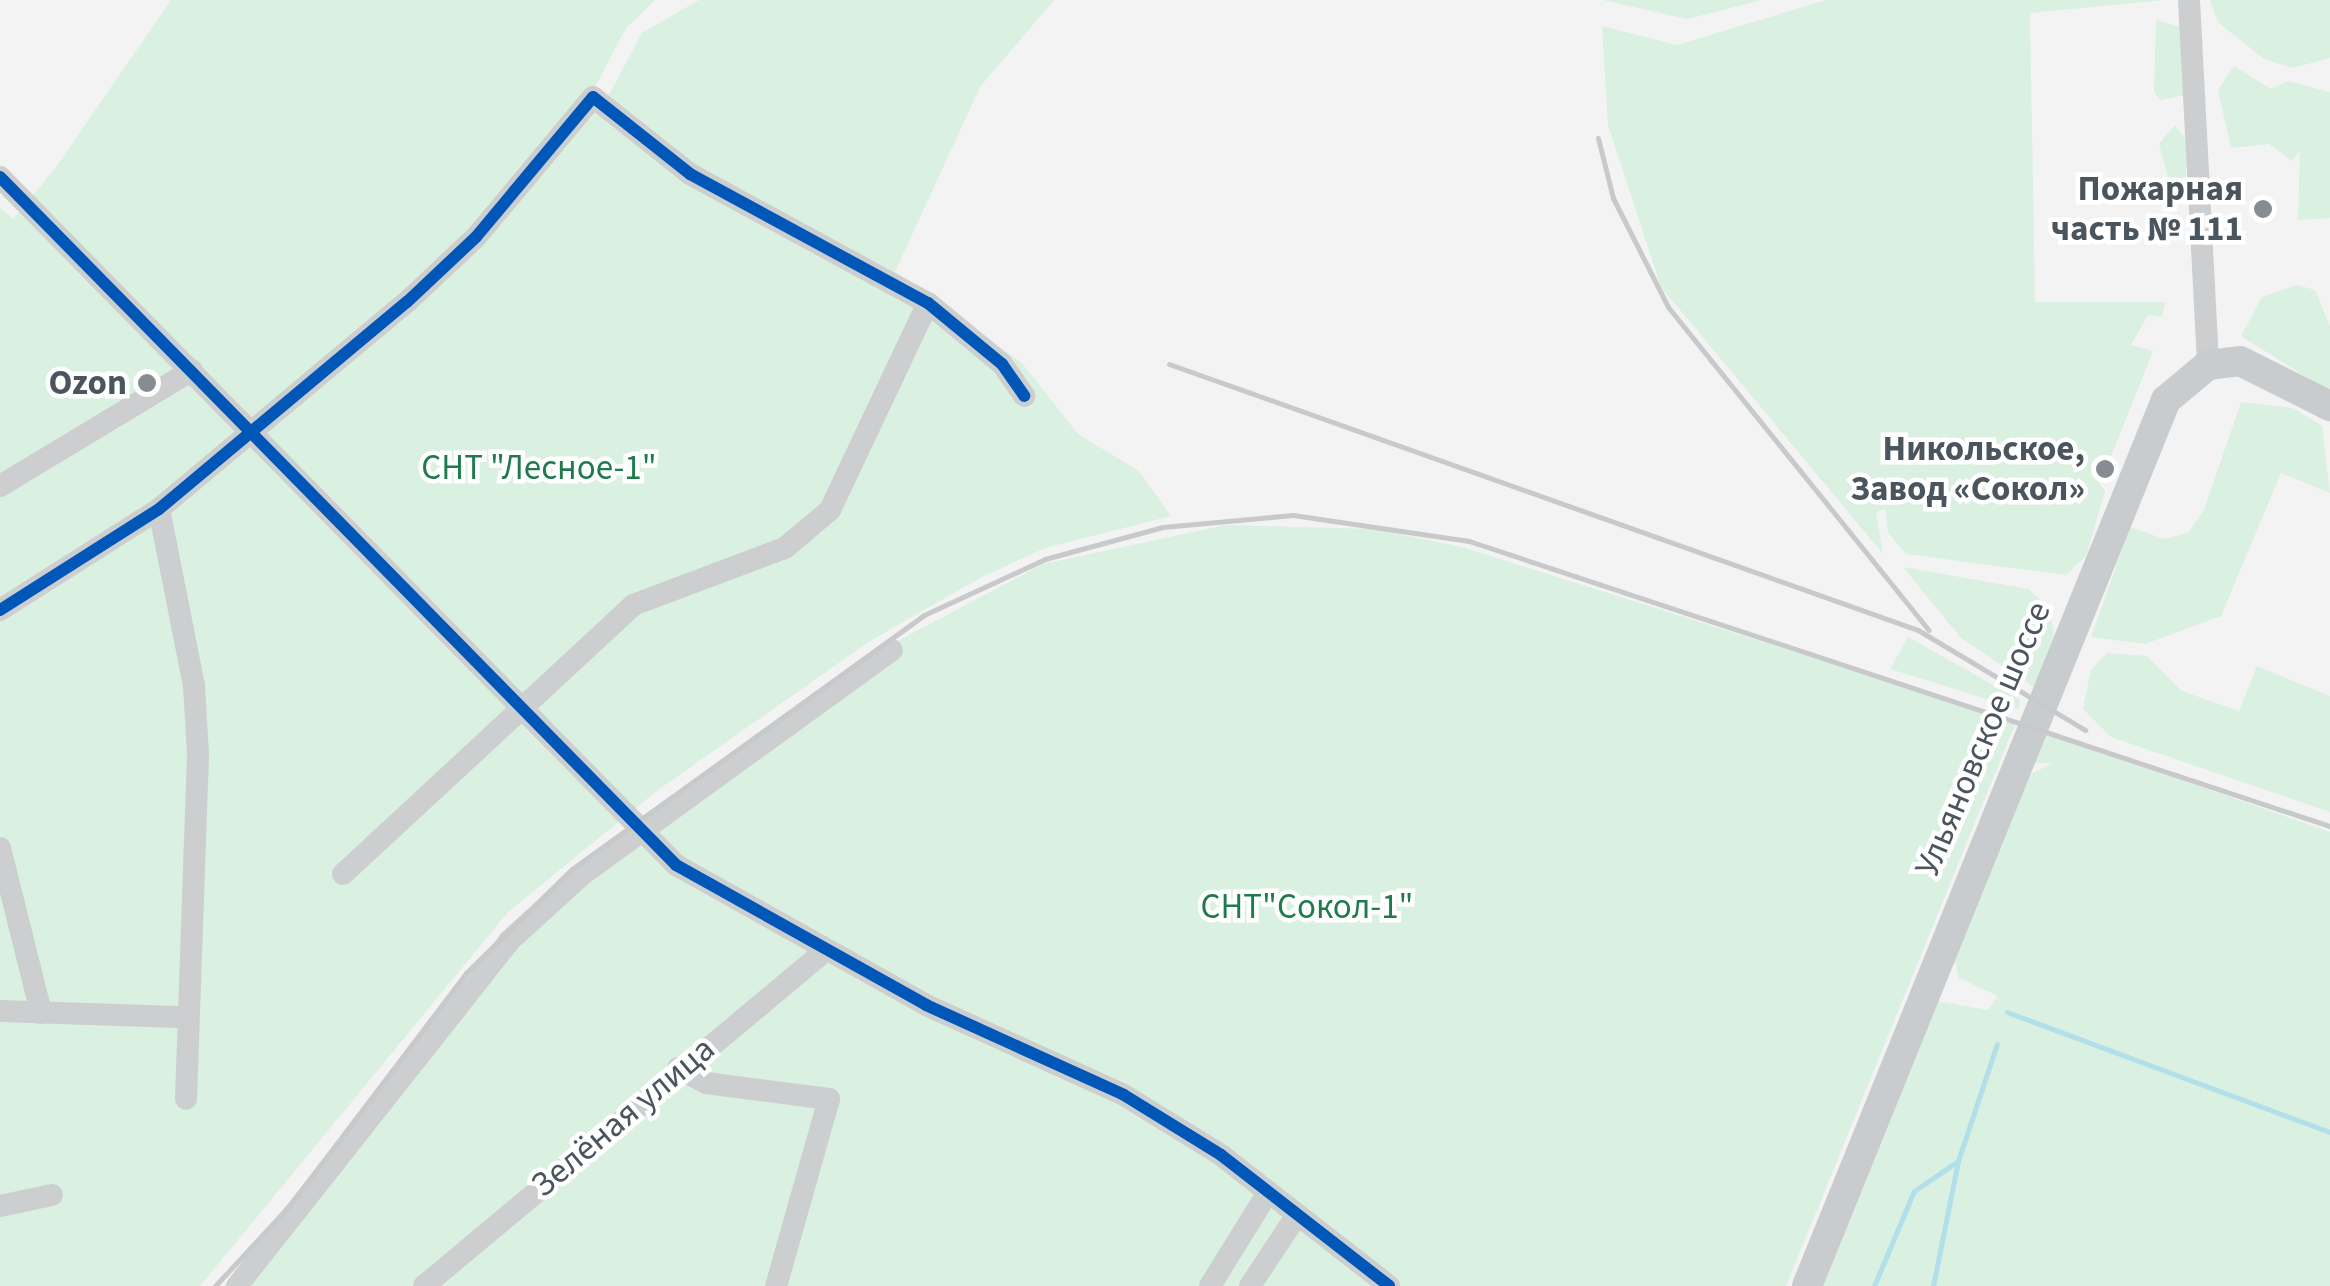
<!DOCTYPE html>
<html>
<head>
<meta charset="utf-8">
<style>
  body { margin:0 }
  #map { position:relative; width:2330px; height:1286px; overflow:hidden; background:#f3f3f3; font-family:"Source Sans 3",sans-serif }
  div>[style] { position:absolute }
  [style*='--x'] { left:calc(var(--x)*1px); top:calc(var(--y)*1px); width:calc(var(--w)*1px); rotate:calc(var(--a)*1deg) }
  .green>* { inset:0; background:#daf0e1 }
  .stream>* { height:5px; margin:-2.5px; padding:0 2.5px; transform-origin:2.5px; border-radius:2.5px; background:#b1dfea }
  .minor>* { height:22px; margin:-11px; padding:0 11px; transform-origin:11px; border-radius:11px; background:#cdced0 }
  .major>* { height:30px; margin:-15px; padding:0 15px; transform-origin:15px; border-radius:15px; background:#c9ccce }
  .rail>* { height:5px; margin:-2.5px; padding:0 2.5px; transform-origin:2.5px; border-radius:2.5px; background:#c8c9ca }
  .cycleway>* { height:12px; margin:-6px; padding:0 6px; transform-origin:6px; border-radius:6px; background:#0057b8 }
  .dots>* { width:28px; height:28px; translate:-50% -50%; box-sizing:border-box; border:5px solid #fff; border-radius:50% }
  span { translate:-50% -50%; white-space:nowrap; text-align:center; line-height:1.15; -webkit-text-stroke:9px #fff; paint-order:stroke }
  .poi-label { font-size:35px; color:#4b555e; font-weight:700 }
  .right { translate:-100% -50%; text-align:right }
  .park-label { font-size:35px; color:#1f7b4c }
  .street-label { font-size:35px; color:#4b555e }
</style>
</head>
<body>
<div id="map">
  <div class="green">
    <div style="clip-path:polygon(171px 0,655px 0,626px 28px,593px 91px,604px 104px,642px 33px,699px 0,1054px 0,980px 87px,895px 272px,1022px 363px,1078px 434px,1139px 471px,1171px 516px,1045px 548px,982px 577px,870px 641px,658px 790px,508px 912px,200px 1286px,0 1286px,0 207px,13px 219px,54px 170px)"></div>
    <div style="clip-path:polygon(1603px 0,1762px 0,1687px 19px)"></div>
    <div style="clip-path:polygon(1826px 0,2164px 0,2030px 13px,2035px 302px,2165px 302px,2162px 317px,2148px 315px,2131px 345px,2153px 351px,2110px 459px,2094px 475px,2105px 491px,2086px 556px,2066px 575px,1906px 554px,1888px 533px,1885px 509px,1876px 512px,1883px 554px,1661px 287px,1608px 125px,1602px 26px,1677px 45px)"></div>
    <div style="clip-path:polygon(2210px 0,2330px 0,2330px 58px,2292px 68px,2264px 59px,2218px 22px)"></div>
    <div style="clip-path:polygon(2156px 20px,2184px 28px,2186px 95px,2160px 100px,2154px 92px)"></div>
    <div style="clip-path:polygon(2234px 66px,2271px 89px,2287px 81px,2330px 92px,2330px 218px,2298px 220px,2300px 150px,2292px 161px,2269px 144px,2231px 148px,2218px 90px)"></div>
    <div style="clip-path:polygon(2175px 125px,2186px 140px,2186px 177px,2170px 185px,2159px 144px)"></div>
    <div style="clip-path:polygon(2297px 285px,2315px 290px,2330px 326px,2330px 392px,2241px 336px,2262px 297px)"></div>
    <div style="clip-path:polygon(2241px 402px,2293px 408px,2322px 426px,2330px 493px,2281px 473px,2221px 616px,2145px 644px,2091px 637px,2130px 527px,2164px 539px,2188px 533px,2204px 510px)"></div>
    <div style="clip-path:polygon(1226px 525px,1374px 529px,1462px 547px,2016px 722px,1786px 1286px,224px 1286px,467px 980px,875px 653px,1043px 564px)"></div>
    <div style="clip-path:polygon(1903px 567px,2028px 589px,2049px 607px,2054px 634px,2035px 688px,1961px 638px)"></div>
    <div style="clip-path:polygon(1908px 637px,2020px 700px,2019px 709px,1890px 669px)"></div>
    <div style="clip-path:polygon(2107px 653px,2147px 656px,2182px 691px,2239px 711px,2257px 666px,2330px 696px,2330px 812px,2111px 737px,2083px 709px,2091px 670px)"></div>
    <div style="clip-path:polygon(2048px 733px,2330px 832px,2330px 1286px,1823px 1286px,1938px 1001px,1988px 1010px,1998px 996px,1959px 978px,1952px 950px,2023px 779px,2052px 763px,2028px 763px)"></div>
  </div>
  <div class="stream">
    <div style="--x:2007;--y:1012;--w:345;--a:20.4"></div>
    <div style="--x:1874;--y:1286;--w:103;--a:-67.2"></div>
    <div style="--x:1914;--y:1191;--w:53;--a:-34.3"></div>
    <div style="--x:1933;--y:1286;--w:127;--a:-78.7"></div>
    <div style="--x:1958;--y:1161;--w:123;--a:-71.6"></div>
  </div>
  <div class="minor">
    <div style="--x:2189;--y:0;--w:365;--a:87"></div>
    <div style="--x:0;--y:177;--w:965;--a:45.5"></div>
    <div style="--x:676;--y:865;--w:287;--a:29.2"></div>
    <div style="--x:926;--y:1005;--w:217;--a:24.4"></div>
    <div style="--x:1124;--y:1095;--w:114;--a:31.7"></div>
    <div style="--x:1221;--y:1155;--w:213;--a:37.9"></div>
    <div style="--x:0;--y:486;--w:224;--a:-31.1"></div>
    <div style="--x:159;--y:509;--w:179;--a:78.8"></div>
    <div style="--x:194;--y:685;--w:70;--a:86.7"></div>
    <div style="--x:198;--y:755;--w:344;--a:92"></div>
    <div style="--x:0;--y:610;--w:188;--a:-32.4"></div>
    <div style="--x:159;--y:509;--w:323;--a:-39.9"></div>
    <div style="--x:407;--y:302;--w:95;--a:-43.3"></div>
    <div style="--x:476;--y:237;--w:182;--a:-50.1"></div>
    <div style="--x:593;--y:97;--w:124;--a:38.4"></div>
    <div style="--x:690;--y:174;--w:271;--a:28.5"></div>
    <div style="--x:928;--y:303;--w:96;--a:39.5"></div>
    <div style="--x:1002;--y:364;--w:39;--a:55"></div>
    <div style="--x:0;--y:848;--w:170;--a:76"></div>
    <div style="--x:343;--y:874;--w:396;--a:-42.8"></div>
    <div style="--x:633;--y:605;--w:162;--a:-20.6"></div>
    <div style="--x:785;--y:548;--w:59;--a:-40.2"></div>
    <div style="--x:830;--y:510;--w:229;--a:-64.7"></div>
    <div style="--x:0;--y:1011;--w:185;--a:1.9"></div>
    <div style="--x:678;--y:1068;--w:32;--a:28"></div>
    <div style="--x:706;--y:1083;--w:124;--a:7.4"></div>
    <div style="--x:829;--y:1099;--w:194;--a:105.8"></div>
    <div style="--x:0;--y:1206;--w:53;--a:-11.9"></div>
    <div style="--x:237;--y:1286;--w:439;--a:-51.7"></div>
    <div style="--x:509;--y:941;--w:101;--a:-42.2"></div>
    <div style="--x:584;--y:873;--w:380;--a:-35.9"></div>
    <div style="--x:424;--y:1286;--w:523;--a:-39.88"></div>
    <div style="--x:1210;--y:1286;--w:110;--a:-58.3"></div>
    <div style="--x:1250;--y:1286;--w:85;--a:-56.5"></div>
  </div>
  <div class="major">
    <div style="--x:1807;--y:1286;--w:956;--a:-67.94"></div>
    <div style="--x:2166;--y:400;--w:55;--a:-39.8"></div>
    <div style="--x:2208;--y:365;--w:32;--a:-7"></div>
    <div style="--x:2240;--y:361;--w:101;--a:26.6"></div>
  </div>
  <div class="rail">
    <div style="--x:1598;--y:138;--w:62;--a:76"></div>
    <div style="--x:1613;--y:198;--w:122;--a:63.2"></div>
    <div style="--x:1668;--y:307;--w:415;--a:51.1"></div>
    <div style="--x:1169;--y:364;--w:795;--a:19.55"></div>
    <div style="--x:1918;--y:630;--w:195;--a:30.9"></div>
    <div style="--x:215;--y:1286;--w:110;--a:-47.2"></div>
    <div style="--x:290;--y:1205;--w:291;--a:-52.8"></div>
    <div style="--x:466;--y:973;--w:148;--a:-44.5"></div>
    <div style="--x:572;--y:869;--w:434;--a:-35.8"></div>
    <div style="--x:924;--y:615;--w:133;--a:-24.8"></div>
    <div style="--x:1045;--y:559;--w:122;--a:-15.2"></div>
    <div style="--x:1163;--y:527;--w:131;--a:-5.3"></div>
    <div style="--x:1293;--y:515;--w:178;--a:8.4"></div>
    <div style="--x:1469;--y:541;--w:907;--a:18.32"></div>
  </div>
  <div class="cycleway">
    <div style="--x:0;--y:177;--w:965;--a:45.5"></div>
    <div style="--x:676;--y:865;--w:287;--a:29.2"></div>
    <div style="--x:926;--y:1005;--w:217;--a:24.4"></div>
    <div style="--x:1124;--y:1095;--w:114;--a:31.7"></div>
    <div style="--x:1221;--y:1155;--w:213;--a:37.9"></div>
    <div style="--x:0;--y:610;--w:188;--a:-32.4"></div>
    <div style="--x:159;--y:509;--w:323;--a:-39.9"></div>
    <div style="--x:407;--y:302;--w:95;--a:-43.3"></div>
    <div style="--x:476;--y:237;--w:182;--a:-50.1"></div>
    <div style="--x:593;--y:97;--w:124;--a:38.4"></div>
    <div style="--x:690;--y:174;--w:271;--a:28.5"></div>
    <div style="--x:928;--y:303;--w:96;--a:39.5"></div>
    <div style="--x:1002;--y:364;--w:39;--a:55"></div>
  </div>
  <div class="dots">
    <div style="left:2263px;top:209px;background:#868c92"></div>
    <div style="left:147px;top:383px;background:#868c92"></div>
    <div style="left:2105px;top:469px;background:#868c92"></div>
  </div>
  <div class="poi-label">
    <span class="right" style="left:2243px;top:209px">Пожарная<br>часть № 111</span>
    <span class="right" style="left:127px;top:383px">Ozon</span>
    <span class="right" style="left:2085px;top:469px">Никольское,<br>Завод «Сокол»</span>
  </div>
  <div class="park-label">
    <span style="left:539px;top:468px">СНТ "Лесное-1"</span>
    <span style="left:1307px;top:907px">СНТ"Сокол-1"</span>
  </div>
  <div class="street-label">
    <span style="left:1983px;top:739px;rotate:-67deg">Ульяновское шоссе</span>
    <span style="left:623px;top:1117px;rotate:-40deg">Зелёная улица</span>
  </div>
</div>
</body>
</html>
